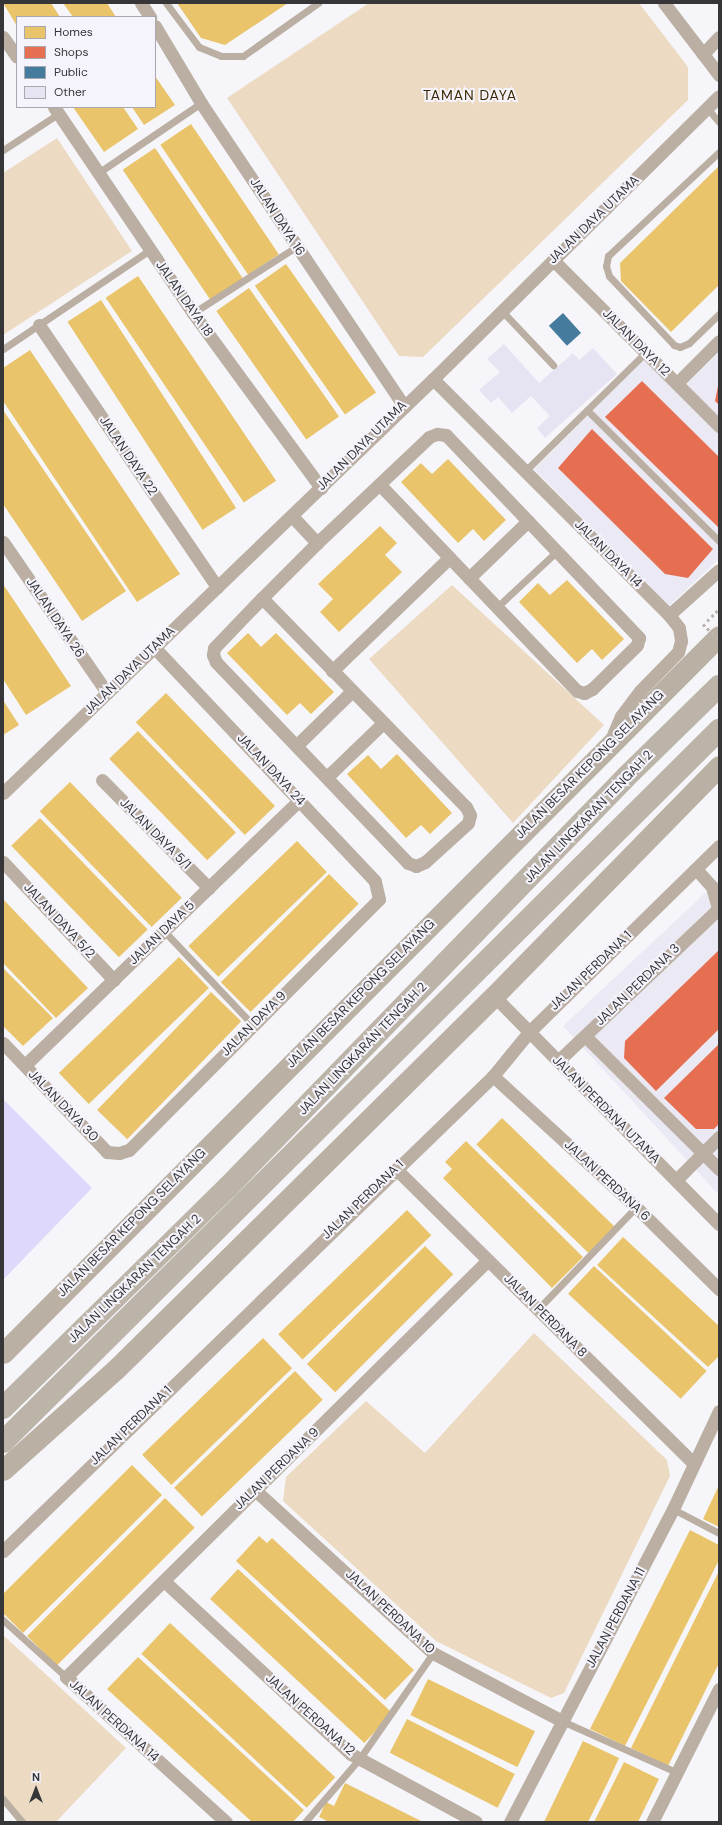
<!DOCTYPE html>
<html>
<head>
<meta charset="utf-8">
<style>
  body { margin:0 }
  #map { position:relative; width:722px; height:1825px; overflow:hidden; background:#f6f6fa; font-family:"DM Sans",sans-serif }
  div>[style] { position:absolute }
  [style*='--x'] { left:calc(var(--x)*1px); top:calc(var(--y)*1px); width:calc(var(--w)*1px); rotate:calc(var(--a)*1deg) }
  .built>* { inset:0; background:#ebeaf4 }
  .green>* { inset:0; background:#ecdac2 }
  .water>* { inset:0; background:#ded9fb }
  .homes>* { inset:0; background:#e9c46a; transform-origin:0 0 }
  .shops>* { inset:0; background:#e76f51 }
  .public>* { inset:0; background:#457b9d; transform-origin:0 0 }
  .building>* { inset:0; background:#e6e3f2 }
  .path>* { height:2.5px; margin-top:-1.25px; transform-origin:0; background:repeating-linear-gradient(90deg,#bbb5ae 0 3px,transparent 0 6px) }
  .service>* { height:7px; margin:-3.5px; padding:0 3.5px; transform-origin:3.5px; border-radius:3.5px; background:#baafa2 }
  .minor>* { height:13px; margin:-6.5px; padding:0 6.5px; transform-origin:6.5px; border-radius:6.5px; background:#baafa2 }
  .primary>* { height:21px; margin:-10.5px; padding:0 10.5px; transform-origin:10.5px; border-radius:10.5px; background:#bab0a3 }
  .trunk>* { height:22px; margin:-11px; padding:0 11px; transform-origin:11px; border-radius:11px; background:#bcb4a8 }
  .path-bridge>* { height:2.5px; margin-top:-1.25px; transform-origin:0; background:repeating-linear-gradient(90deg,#bbb5ae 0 3px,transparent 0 6px) }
  span { translate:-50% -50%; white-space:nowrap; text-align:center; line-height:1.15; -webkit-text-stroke:4px #f5f4fc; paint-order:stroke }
  .street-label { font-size:13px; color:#363639 }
  .neighbourhood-label { font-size:14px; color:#3c2601; letter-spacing:1px }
  .frame { position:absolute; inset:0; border:4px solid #363639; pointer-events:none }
  .legend { position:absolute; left:16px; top:16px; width:140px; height:92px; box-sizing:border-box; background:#f5f4fc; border:1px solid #a9a8ae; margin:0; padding:5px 7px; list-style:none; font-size:12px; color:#363639 }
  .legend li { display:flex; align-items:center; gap:8px; height:20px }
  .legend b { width:20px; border:1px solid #a9a8ae }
  .north { position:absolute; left:16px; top:1769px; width:40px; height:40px; -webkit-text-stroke:3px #f5f4fc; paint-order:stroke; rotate:0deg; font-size:11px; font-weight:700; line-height:16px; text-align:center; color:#363639 }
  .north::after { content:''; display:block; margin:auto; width:14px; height:18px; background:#363639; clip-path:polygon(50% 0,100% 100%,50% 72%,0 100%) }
</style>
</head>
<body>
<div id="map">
  <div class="built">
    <div style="clip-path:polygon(719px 352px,719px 559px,669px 606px,534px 469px,644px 360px,678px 393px)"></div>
    <div style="clip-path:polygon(719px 880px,719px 1195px,563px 1026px)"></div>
  </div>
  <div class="green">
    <div style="clip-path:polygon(369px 3px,639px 3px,688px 67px,688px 100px,423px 357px,399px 356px,227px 98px)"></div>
    <div style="clip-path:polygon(57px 138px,132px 251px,3px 335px,3px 173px)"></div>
    <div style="clip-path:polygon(452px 585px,604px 725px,513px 823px,369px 659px)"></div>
    <div style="clip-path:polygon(534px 1333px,667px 1460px,670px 1476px,564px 1693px,551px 1698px,436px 1641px,283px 1501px,286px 1477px,366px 1401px,425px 1453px)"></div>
    <div style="clip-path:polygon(3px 1635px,126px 1748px,56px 1822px,22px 1822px,3px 1799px)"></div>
  </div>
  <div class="water">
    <div style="clip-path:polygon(3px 1099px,92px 1188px,3px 1280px)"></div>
  </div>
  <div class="homes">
    <div style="clip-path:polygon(3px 3px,51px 3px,60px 17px,17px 17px,17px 26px)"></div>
    <div style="clip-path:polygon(63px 3px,107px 3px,116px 17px,73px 17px)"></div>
    <div style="clip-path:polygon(177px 3px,288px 3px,225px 45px,201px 38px)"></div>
    <div style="clip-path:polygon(155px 76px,175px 105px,144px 125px,132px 107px,155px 107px)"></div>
    <div style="clip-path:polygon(73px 107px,123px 107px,138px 129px,104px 152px)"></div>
    <div style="left:191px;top:124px;width:157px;height:37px;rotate:56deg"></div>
    <div style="left:155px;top:148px;width:157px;height:39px;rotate:56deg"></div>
    <div style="clip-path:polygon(719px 166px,719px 285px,671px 332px,621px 281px,620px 263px)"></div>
    <div style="left:286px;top:264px;width:157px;height:38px;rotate:55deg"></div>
    <div style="left:138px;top:276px;width:247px;height:39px;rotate:56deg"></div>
    <div style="left:249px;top:288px;width:157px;height:40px;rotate:55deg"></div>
    <div style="left:101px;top:300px;width:248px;height:40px;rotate:57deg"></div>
    <div style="clip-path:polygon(30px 350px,180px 574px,137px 602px,3px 401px,3px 368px)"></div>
    <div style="clip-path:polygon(3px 410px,126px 591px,82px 621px,3px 504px)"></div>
    <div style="clip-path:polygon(448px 459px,506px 520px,484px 541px,473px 529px,458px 543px,401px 482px,421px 463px,432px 474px)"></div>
    <div style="clip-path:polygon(380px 526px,397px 543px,385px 555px,402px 572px,339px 632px,320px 612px,333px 599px,318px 584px)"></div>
    <div style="clip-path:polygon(567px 580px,624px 639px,602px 660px,592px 649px,577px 663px,519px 602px,538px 583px,550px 595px)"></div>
    <div style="clip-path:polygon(3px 584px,71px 686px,26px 715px,3px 679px)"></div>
    <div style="clip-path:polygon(248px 633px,261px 647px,276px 633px,334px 692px,311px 714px,300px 703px,287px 715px,227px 653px)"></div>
    <div style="left:166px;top:693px;width:157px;height:42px;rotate:46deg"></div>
    <div style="clip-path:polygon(3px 700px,19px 725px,3px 735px)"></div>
    <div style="left:138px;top:731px;width:141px;height:40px;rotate:46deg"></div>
    <div style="clip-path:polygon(397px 754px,452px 813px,430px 834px,421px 825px,406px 838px,347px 774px,368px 755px,381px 769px)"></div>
    <div style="left:70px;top:782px;width:161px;height:42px;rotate:46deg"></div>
    <div style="left:40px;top:818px;width:155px;height:40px;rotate:46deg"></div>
    <div style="left:297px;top:841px;width:43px;height:151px;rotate:46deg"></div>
    <div style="left:329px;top:874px;width:42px;height:153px;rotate:45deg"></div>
    <div style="clip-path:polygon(3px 899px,88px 988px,56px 1018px,3px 963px)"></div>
    <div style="left:179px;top:957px;width:43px;height:167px;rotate:46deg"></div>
    <div style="clip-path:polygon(3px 968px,53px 1018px,23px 1046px,3px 1026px)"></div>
    <div style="left:211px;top:992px;width:42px;height:164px;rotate:44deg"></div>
    <div style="left:502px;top:1118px;width:156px;height:37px;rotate:44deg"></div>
    <div style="clip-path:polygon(466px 1141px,583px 1257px,552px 1288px,443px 1178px,452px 1169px,445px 1162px)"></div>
    <div style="left:407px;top:1210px;width:35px;height:179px;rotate:46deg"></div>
    <div style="clip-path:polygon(623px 1237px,719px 1326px,719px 1356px,708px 1367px,597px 1265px)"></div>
    <div style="left:425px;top:1246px;width:40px;height:167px;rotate:45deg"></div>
    <div style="left:594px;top:1266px;width:154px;height:38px;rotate:43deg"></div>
    <div style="left:263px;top:1338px;width:42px;height:168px;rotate:46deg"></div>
    <div style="left:295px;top:1371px;width:40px;height:168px;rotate:46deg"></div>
    <div style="clip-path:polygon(132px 1465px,162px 1495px,23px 1633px,3px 1613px,3px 1594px)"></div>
    <div style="clip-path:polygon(719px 1485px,719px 1527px,703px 1519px)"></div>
    <div style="left:165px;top:1498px;width:42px;height:195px;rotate:45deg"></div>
    <div style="clip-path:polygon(690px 1530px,719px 1545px,719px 1560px,625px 1746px,590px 1729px)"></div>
    <div style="clip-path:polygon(259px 1536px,267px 1543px,272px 1538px,414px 1670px,385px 1700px,236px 1561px)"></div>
    <div style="left:238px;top:1569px;width:211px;height:41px;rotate:43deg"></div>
    <div style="clip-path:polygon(719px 1571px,719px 1663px,668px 1766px,631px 1748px)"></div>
    <div style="left:170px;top:1623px;width:226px;height:42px;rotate:43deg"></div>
    <div style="clip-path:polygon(138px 1657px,304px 1810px,293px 1822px,252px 1822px,107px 1689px)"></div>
    <div style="left:428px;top:1679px;width:119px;height:40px;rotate:26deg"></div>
    <div style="left:407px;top:1719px;width:121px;height:38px;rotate:27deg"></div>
    <div style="clip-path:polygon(583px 1741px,619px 1758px,607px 1784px,588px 1822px,544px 1822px)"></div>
    <div style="clip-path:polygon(624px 1762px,659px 1779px,638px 1822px,594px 1822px)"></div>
    <div style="clip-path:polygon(345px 1783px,423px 1822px,329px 1822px,319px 1817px,326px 1802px,334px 1806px)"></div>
  </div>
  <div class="shops">
    <div style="clip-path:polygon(642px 381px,719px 457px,719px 528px,605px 417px)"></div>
    <div style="clip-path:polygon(718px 386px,719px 386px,719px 405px,715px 401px)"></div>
    <div style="clip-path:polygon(592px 429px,713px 549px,688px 578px,665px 574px,558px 468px)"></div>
    <div style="clip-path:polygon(719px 950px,719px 1029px,656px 1091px,624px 1058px,625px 1041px)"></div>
    <div style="clip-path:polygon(719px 1044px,719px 1124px,714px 1129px,696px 1129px,664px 1098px)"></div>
  </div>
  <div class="public">
    <div style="left:563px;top:313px;width:27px;height:19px;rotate:48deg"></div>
  </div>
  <div class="building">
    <div style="clip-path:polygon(504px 344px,539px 383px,573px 353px,579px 360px,593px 348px,617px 374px,545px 438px,537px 428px,550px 416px,531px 396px,512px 413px,498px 397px,491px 403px,479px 390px,500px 372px,487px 359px)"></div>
  </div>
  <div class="path">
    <div style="--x:707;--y:621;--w:17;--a:-45"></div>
  </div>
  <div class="service">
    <div style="--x:166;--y:3;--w:55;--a:53.1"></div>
    <div style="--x:199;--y:47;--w:24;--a:22"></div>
    <div style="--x:221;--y:56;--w:22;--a:0"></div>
    <div style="--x:243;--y:56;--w:92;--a:-35.2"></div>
    <div style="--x:708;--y:109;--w:17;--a:50"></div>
    <div style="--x:3;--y:150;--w:66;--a:-33.2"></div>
    <div style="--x:719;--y:152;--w:152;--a:136.9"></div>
    <div style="--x:608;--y:256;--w:10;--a:101"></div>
    <div style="--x:606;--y:266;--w:10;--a:73"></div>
    <div style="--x:609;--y:276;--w:95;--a:46.7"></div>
    <div style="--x:674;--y:345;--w:6;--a:18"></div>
    <div style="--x:680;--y:347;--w:10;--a:-24"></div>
    <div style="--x:689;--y:343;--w:42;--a:-44"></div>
    <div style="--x:98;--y:173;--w:125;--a:-34.2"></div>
    <div style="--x:501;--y:310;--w:76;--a:46.6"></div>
    <div style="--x:193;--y:313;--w:122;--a:-32.7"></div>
    <div style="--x:3;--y:349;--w:177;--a:-34"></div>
    <div style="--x:587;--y:410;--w:186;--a:44.8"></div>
    <div style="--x:525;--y:471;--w:170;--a:-44.5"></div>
    <div style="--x:497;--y:607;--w:82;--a:-43"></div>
    <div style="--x:164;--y:931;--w:129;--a:46.6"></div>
    <div style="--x:538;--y:1309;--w:141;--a:-46.1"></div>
    <div style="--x:673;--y:1509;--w:52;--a:27.6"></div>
    <div style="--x:3;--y:1620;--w:85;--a:42.1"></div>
    <div style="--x:562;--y:1721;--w:127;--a:24.1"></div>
    <div style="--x:3;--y:1799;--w:30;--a:50"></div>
    <div style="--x:305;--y:1822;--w:84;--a:-49.3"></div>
    <div style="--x:360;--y:1758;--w:128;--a:-55.2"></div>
  </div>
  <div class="minor">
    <div style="--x:141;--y:3;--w:17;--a:57"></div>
    <div style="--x:664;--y:3;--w:91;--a:52.6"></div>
    <div style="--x:155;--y:26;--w:90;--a:59.1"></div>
    <div style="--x:201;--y:103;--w:363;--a:56.2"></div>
    <div style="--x:3;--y:37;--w:24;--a:55"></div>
    <div style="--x:703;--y:54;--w:23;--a:-47"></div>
    <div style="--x:54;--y:107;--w:249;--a:56"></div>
    <div style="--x:193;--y:313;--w:217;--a:53.8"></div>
    <div style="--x:553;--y:260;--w:235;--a:45"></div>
    <div style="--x:39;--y:325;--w:317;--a:55.8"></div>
    <div style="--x:433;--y:379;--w:334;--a:45"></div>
    <div style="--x:669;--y:615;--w:16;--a:52"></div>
    <div style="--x:679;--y:628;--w:13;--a:81"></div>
    <div style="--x:681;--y:641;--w:11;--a:105"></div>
    <div style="--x:678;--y:652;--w:54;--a:134.3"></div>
    <div style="--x:640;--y:691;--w:31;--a:127"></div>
    <div style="--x:621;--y:716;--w:23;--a:113"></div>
    <div style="--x:677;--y:383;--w:59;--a:-45"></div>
    <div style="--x:292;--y:516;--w:37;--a:47"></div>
    <div style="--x:3;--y:542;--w:183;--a:55.4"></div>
    <div style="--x:469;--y:578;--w:82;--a:-44"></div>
    <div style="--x:262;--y:598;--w:292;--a:45.7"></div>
    <div style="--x:466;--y:807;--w:9;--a:63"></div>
    <div style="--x:470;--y:815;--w:8;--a:104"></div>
    <div style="--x:468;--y:823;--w:58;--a:137.8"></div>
    <div style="--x:425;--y:862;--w:10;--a:156"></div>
    <div style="--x:416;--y:866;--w:9;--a:-159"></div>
    <div style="--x:408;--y:863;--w:278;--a:-133.7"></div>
    <div style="--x:216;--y:662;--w:8;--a:-113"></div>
    <div style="--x:213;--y:655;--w:7;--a:-82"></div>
    <div style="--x:214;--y:648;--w:69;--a:-46.2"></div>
    <div style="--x:262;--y:598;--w:78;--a:-45"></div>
    <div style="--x:317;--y:543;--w:154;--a:-43.4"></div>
    <div style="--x:429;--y:437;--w:9;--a:-21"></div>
    <div style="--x:437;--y:434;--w:9;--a:6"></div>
    <div style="--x:446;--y:435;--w:280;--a:46.4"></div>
    <div style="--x:639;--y:638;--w:7;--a:106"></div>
    <div style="--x:637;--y:645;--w:63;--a:135.6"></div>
    <div style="--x:592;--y:689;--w:9;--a:153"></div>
    <div style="--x:584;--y:693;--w:7;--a:-164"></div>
    <div style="--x:577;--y:691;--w:286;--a:-133.7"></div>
    <div style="--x:669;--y:615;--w:67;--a:-42"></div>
    <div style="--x:332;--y:671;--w:163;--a:-44"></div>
    <div style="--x:297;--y:745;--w:77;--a:-44.5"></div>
    <div style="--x:327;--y:777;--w:78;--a:-44"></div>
    <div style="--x:102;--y:780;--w:152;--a:45.3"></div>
    <div style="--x:3;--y:793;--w:597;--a:-43.91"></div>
    <div style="--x:433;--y:379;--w:402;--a:-44.7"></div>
    <div style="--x:3;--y:862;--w:162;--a:46.8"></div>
    <div style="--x:696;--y:869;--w:24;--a:48"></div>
    <div style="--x:712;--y:887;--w:26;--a:74"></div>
    <div style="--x:494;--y:996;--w:320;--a:45.4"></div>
    <div style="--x:585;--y:1036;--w:189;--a:44.8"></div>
    <div style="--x:3;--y:1043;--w:151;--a:46.3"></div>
    <div style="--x:107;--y:1152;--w:12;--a:5"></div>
    <div style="--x:119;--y:1153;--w:10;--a:-17"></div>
    <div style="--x:129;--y:1150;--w:354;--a:-45.1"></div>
    <div style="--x:379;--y:899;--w:18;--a:-103"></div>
    <div style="--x:375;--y:881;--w:322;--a:-133.4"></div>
    <div style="--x:558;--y:1061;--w:219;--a:-43.5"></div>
    <div style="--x:25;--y:1065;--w:381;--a:-44"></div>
    <div style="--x:493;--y:1076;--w:194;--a:42.5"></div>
    <div style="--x:636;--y:1207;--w:117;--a:44.7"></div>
    <div style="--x:396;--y:1169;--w:419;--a:44.7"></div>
    <div style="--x:676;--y:1180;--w:61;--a:-45"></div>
    <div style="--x:255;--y:1490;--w:241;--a:42.5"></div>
    <div style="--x:433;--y:1653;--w:146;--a:27.8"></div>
    <div style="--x:3;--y:1551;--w:682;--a:-44.11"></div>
    <div style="--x:493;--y:1076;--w:57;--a:-50.7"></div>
    <div style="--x:529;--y:1032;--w:266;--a:-44.4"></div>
    <div style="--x:164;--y:1581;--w:255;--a:42.8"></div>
    <div style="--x:351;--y:1754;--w:142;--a:28.5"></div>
    <div style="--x:226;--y:1822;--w:216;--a:-137.8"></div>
    <div style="--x:66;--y:1677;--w:593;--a:-44.66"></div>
    <div style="--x:510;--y:1822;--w:353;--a:-62.5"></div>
    <div style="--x:673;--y:1509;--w:108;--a:-64.9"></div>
    <div style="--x:652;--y:1822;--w:149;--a:-63.3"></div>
  </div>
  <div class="primary">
    <div style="--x:3;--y:1353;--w:1013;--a:-45.04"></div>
    <div style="--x:3;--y:1470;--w:150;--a:-41.8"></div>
    <div style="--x:115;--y:1370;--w:532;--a:-44.62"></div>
    <div style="--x:494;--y:996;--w:322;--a:-45.6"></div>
  </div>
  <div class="trunk">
    <div style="--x:3;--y:1408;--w:315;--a:-44.5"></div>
    <div style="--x:228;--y:1187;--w:571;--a:-45.85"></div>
    <div style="--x:626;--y:777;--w:130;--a:-44.4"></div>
    <div style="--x:3;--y:1442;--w:1010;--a:-44.84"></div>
  </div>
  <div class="path-bridge">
    <div style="--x:703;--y:624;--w:23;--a:45"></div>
  </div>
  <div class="street-label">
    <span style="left:277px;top:217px;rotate:57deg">JALAN DAYA 16</span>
    <span style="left:594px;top:220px;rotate:-44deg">JALAN DAYA UTAMA</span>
    <span style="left:184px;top:299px;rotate:55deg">JALAN DAYA 18</span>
    <span style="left:636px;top:343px;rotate:45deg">JALAN DAYA 12</span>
    <span style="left:362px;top:446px;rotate:-45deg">JALAN DAYA UTAMA</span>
    <span style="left:128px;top:456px;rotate:56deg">JALAN DAYA 22</span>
    <span style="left:608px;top:554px;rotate:45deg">JALAN DAYA 14</span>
    <span style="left:55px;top:618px;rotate:56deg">JALAN DAYA 26</span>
    <span style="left:130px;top:671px;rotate:-44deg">JALAN DAYA UTAMA</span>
    <span style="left:590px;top:765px;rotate:-45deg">JALAN BESAR KEPONG SELAYANG</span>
    <span style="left:271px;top:770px;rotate:47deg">JALAN DAYA 24</span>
    <span style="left:589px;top:817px;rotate:-46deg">JALAN LINGKARAN TENGAH 2</span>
    <span style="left:155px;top:834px;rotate:45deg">JALAN DAYA 5/1</span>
    <span style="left:59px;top:921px;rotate:47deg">JALAN DAYA 5/2</span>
    <span style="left:162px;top:933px;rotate:-44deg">JALAN DAYA 5</span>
    <span style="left:591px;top:971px;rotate:-44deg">JALAN PERDANA 1</span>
    <span style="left:638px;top:985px;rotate:-44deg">JALAN PERDANA 3</span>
    <span style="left:361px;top:994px;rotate:-45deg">JALAN BESAR KEPONG SELAYANG</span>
    <span style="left:254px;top:1024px;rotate:-45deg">JALAN DAYA 9</span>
    <span style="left:363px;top:1049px;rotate:-46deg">JALAN LINGKARAN TENGAH 2</span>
    <span style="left:63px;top:1106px;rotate:46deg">JALAN DAYA 30</span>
    <span style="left:606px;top:1110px;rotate:45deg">JALAN PERDANA UTAMA</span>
    <span style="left:607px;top:1181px;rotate:43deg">JALAN PERDANA 6</span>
    <span style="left:363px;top:1200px;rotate:-44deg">JALAN PERDANA 1</span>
    <span style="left:132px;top:1223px;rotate:-45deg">JALAN BESAR KEPONG SELAYANG</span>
    <span style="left:135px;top:1279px;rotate:-44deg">JALAN LINGKARAN TENGAH 2</span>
    <span style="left:545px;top:1316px;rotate:45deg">JALAN PERDANA 8</span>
    <span style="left:131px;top:1426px;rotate:-44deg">JALAN PERDANA 1</span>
    <span style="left:277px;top:1469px;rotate:-44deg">JALAN PERDANA 9</span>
    <span style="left:390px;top:1612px;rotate:43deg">JALAN PERDANA 10</span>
    <span style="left:616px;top:1618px;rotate:-62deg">JALAN PERDANA 11</span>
    <span style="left:310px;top:1715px;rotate:42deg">JALAN PERDANA 12</span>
    <span style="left:114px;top:1721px;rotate:42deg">JALAN PERDANA 14</span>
  </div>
  <div class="neighbourhood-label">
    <span style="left:470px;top:95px">TAMAN DAYA</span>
  </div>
  <div class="frame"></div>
  <ul class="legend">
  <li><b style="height:11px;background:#e9c46a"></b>Homes</li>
  <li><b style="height:11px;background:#e76f51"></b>Shops</li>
  <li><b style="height:11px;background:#457b9d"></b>Public</li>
  <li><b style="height:11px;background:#e6e3f2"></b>Other</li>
  </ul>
  <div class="north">N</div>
</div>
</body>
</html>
